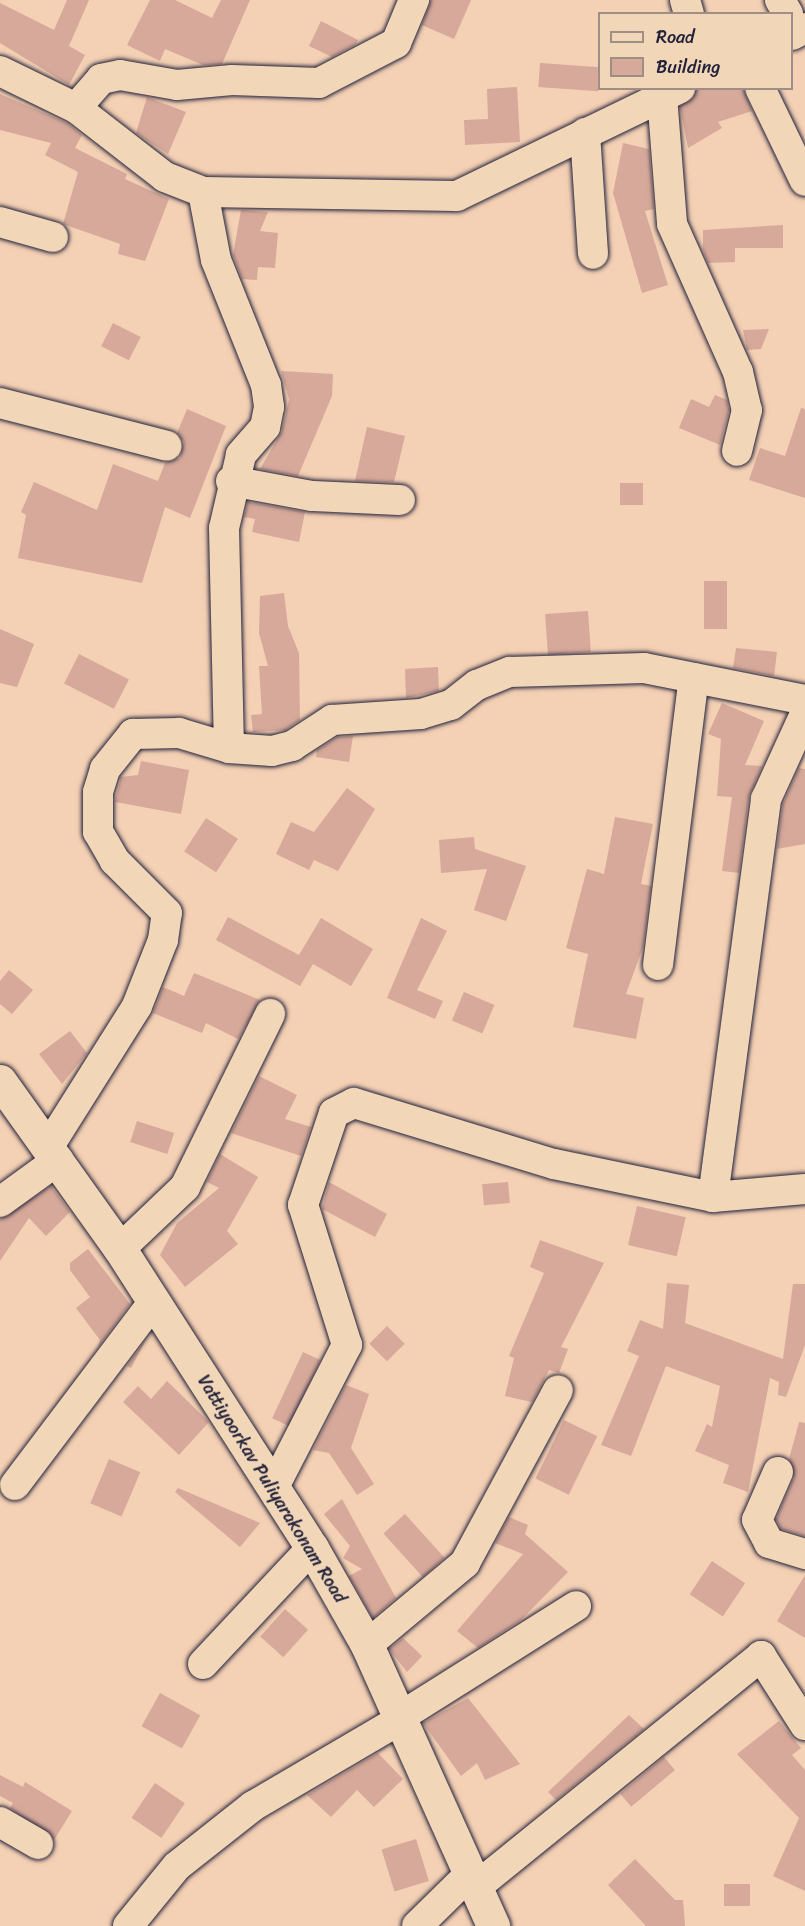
<!DOCTYPE html>
<html>
<head>
<meta charset="utf-8">
<style>
  body { margin:0 }
  #map { position:relative; width:805px; height:1926px; overflow:hidden; background:#f4d0b4; font-family:Sriracha,sans-serif }
  div>[style] { position:absolute }
  [style*='--x'] { left:calc(var(--x)*1px); top:calc(var(--y)*1px); width:calc(var(--w)*1px); rotate:calc(var(--a)*1deg) }
  .building>* { inset:0; background:#d7a99a; transform-origin:0 0 }
  .roads { filter:drop-shadow(0 0 2px #22223b) drop-shadow(0 0 2px #22223b) }
  .minor>* { height:30px; margin:-15px; padding:0 15px; transform-origin:15px; border-radius:15px; background:#f1d6b8 }
  .major>* { height:33px; margin:-16.5px; padding:0 16.5px; transform-origin:16.5px; border-radius:16.5px; background:#f1d6b8 }
  span { translate:-50% -50%; white-space:nowrap; text-align:center; line-height:1.15; -webkit-text-stroke:5px #f1d6b8; paint-order:stroke }
  .street-label { font-size:18px; color:#22223b }
  .legend { position:absolute; left:598px; top:12px; width:195px; height:78px; box-sizing:border-box; background:#f1d6b8; border:2px solid #9e8e86; margin:0; padding:8px 10px; list-style:none; font-size:18px; color:#22223b }
  .legend li { display:flex; align-items:center; gap:12px; height:30px }
  .legend b { width:30px; border:2px solid #9e8e86 }
</style>
</head>
<body>
<div id="map">
  <div class="building">
    <div style="clip-path:polygon(67px 0,89px 0,69px 46px,85px 55px,69px 85px,0 43px,0 3px,54px 30px)"></div>
    <div style="clip-path:polygon(150px 0,175px 0,212px 18px,221px 0,250px 0,222px 64px,203px 65px,165px 49px,160px 61px,127px 45px)"></div>
    <div style="clip-path:polygon(431px 0,471px 0,454px 39px,422px 25px)"></div>
    <div style="clip-path:polygon(321px 21px,358px 40px,356px 44px,332px 57px,309px 46px)"></div>
    <div style="left:540px;top:63px;width:60px;height:24px;rotate:4deg"></div>
    <div style="clip-path:polygon(517px 87px,520px 142px,465px 145px,464px 120px,488px 119px,487px 89px)"></div>
    <div style="clip-path:polygon(697px 88px,743px 88px,752px 111px,718px 122px,722px 128px,688px 148px,680px 107px)"></div>
    <div style="clip-path:polygon(0 94px,67px 123px,82px 135px,75px 148px,127px 174px,125px 179px,169px 199px,145px 261px,118px 254px,120px 244px,63px 224px,78px 172px,45px 155px,51px 143px,0 130px)"></div>
    <div style="clip-path:polygon(147px 97px,186px 112px,168px 154px,136px 133px)"></div>
    <div style="clip-path:polygon(623px 143px,649px 149px,654px 209px,645px 211px,668px 285px,642px 293px,613px 193px)"></div>
    <div style="clip-path:polygon(241px 210px,268px 212px,260px 231px,278px 233px,275px 268px,258px 267px,257px 280px,242px 279px,233px 255px)"></div>
    <div style="clip-path:polygon(783px 225px,783px 248px,735px 248px,735px 262px,708px 263px,703px 250px,703px 230px)"></div>
    <div style="left:113px;top:323px;width:31px;height:26px;rotate:27deg"></div>
    <div style="clip-path:polygon(769px 329px,761px 349px,747px 350px,743px 330px)"></div>
    <div style="clip-path:polygon(281px 371px,333px 374px,332px 396px,298px 476px,260px 469px,282px 431px,289px 399px)"></div>
    <div style="clip-path:polygon(715px 395px,727px 400px,729px 410px,720px 445px,679px 428px,691px 399px,709px 407px)"></div>
    <div style="clip-path:polygon(801px 408px,805px 409px,805px 498px,749px 480px,760px 448px,785px 456px)"></div>
    <div style="clip-path:polygon(187px 409px,226px 426px,190px 518px,165px 507px,142px 583px,18px 558px,26px 515px,21px 512px,34px 482px,97px 510px,113px 464px,158px 481px,165px 463px,180px 458px,184px 442px,177px 433px)"></div>
    <div style="clip-path:polygon(367px 427px,405px 436px,394px 482px,355px 481px)"></div>
    <div style="left:620px;top:483px;width:23px;height:22px"></div>
    <div style="clip-path:polygon(248px 502px,305px 512px,299px 542px,252px 532px,255px 519px,244px 517px)"></div>
    <div style="left:704px;top:581px;width:23px;height:48px"></div>
    <div style="clip-path:polygon(284px 593px,288px 626px,299px 653px,300px 720px,285px 730px,253px 732px,251px 715px,262px 714px,259px 666px,268px 666px,259px 633px,260px 596px)"></div>
    <div style="left:588px;top:611px;width:41px;height:43px;rotate:86deg"></div>
    <div style="clip-path:polygon(0 629px,34px 644px,17px 687px,0 683px)"></div>
    <div style="clip-path:polygon(736px 648px,777px 652px,774px 676px,733px 668px)"></div>
    <div style="left:79px;top:654px;width:56px;height:33px;rotate:27deg"></div>
    <div style="clip-path:polygon(438px 667px,439px 691px,406px 698px,405px 669px)"></div>
    <div style="clip-path:polygon(722px 703px,764px 721px,745px 765px,762px 766px,749px 796px,739px 873px,722px 871px,732px 797px,717px 796px,721px 739px,708px 734px)"></div>
    <div style="clip-path:polygon(353px 736px,349px 762px,316px 757px,317px 750px,338px 737px)"></div>
    <div style="clip-path:polygon(141px 761px,189px 770px,181px 814px,115px 802px,121px 777px,138px 775px)"></div>
    <div style="clip-path:polygon(799px 768px,805px 769px,805px 844px,777px 849px,783px 804px)"></div>
    <div style="clip-path:polygon(347px 788px,375px 809px,338px 871px,314px 860px,309px 870px,276px 854px,291px 822px,314px 832px)"></div>
    <div style="clip-path:polygon(615px 817px,653px 824px,641px 884px,651px 886px,643px 947px,626px 994px,644px 998px,636px 1039px,573px 1027px,588px 954px,566px 948px,587px 869px,604px 874px)"></div>
    <div style="left:206px;top:818px;width:38px;height:40px;rotate:33deg"></div>
    <div style="clip-path:polygon(474px 837px,475px 849px,526px 866px,506px 921px,474px 910px,487px 869px,441px 873px,439px 840px)"></div>
    <div style="clip-path:polygon(228px 917px,299px 955px,321px 918px,373px 949px,351px 986px,313px 964px,300px 986px,216px 940px)"></div>
    <div style="clip-path:polygon(421px 918px,447px 931px,417px 990px,443px 1001px,435px 1019px,387px 998px)"></div>
    <div style="clip-path:polygon(9px 970px,33px 990px,12px 1014px,0 1004px,0 981px)"></div>
    <div style="clip-path:polygon(194px 973px,260px 1000px,238px 1039px,206px 1023px,202px 1033px,153px 1013px,163px 987px,184px 996px)"></div>
    <div style="left:464px;top:992px;width:33px;height:31px;rotate:23deg"></div>
    <div style="clip-path:polygon(70px 1031px,87px 1053px,62px 1084px,39px 1054px)"></div>
    <div style="clip-path:polygon(259px 1076px,297px 1095px,285px 1119px,311px 1127px,301px 1156px,231px 1133px)"></div>
    <div style="left:137px;top:1121px;width:39px;height:22px;rotate:18deg"></div>
    <div style="clip-path:polygon(220px 1154px,258px 1177px,227px 1231px,238px 1244px,185px 1287px,160px 1255px,177px 1223px,219px 1188px,207px 1182px)"></div>
    <div style="clip-path:polygon(329px 1182px,387px 1214px,375px 1237px,322px 1209px)"></div>
    <div style="left:508px;top:1182px;width:21px;height:26px;rotate:85deg"></div>
    <div style="clip-path:polygon(51px 1186px,70px 1212px,46px 1236px,29px 1218px,0 1261px,0 1219px)"></div>
    <div style="left:637px;top:1206px;width:50px;height:40px;rotate:13deg"></div>
    <div style="clip-path:polygon(540px 1240px,604px 1263px,561px 1347px,568px 1349px,559px 1373px,549px 1370px,532px 1402px,505px 1396px,514px 1358px,509px 1356px,544px 1273px,530px 1267px)"></div>
    <div style="clip-path:polygon(88px 1249px,130px 1304px,98px 1347px,100px 1340px,76px 1308px,90px 1297px,70px 1270px,70px 1263px)"></div>
    <div style="clip-path:polygon(667px 1283px,689px 1285px,685px 1323px,783px 1359px,793px 1284px,805px 1284px,805px 1345px,786px 1397px,778px 1395px,779px 1382px,770px 1378px,748px 1492px,723px 1483px,729px 1465px,695px 1451px,707px 1424px,712px 1427px,720px 1386px,666px 1366px,631px 1456px,601px 1445px,639px 1356px,627px 1351px,640px 1320px,663px 1329px)"></div>
    <div style="left:387px;top:1326px;width:25px;height:25px;rotate:45deg"></div>
    <div style="clip-path:polygon(147px 1338px,131px 1368px,127px 1366px)"></div>
    <div style="left:303px;top:1352px;width:19px;height:73px;rotate:25deg"></div>
    <div style="clip-path:polygon(167px 1381px,209px 1422px,179px 1455px,123px 1402px,138px 1386px,151px 1399px)"></div>
    <div style="clip-path:polygon(346px 1385px,369px 1394px,351px 1448px,374px 1484px,357px 1495px,329px 1453px,313px 1450px)"></div>
    <div style="left:564px;top:1420px;width:37px;height:65px;rotate:26deg"></div>
    <div style="clip-path:polygon(799px 1422px,805px 1423px,805px 1536px,781px 1529px,776px 1519px,794px 1478px,789px 1459px)"></div>
    <div style="left:109px;top:1459px;width:34px;height:48px;rotate:23deg"></div>
    <div style="clip-path:polygon(178px 1488px,260px 1523px,240px 1547px,175px 1492px)"></div>
    <div style="clip-path:polygon(342px 1499px,396px 1598px,373px 1618px,349px 1576px,362px 1569px,343px 1558px,350px 1546px,324px 1514px)"></div>
    <div style="left:405px;top:1514px;width:59px;height:29px;rotate:48deg"></div>
    <div style="clip-path:polygon(509px 1517px,528px 1525px,525px 1534px,568px 1572px,521px 1620px,478px 1648px,457px 1631px,523px 1554px,495px 1543px)"></div>
    <div style="left:712px;top:1561px;width:40px;height:40px;rotate:34deg"></div>
    <div style="clip-path:polygon(805px 1575px,805px 1638px,777px 1621px)"></div>
    <div style="left:285px;top:1609px;width:31px;height:37px;rotate:42deg"></div>
    <div style="clip-path:polygon(403px 1638px,422px 1656px,407px 1672px,389px 1649px)"></div>
    <div style="left:160px;top:1693px;width:46px;height:38px;rotate:29deg"></div>
    <div style="clip-path:polygon(468px 1698px,520px 1764px,485px 1780px,477px 1763px,461px 1776px,423px 1723px)"></div>
    <div style="clip-path:polygon(629px 1715px,644px 1729px,556px 1800px,548px 1792px)"></div>
    <div style="clip-path:polygon(779px 1721px,801px 1748px,792px 1755px,805px 1770px,805px 1891px,773px 1876px,799px 1818px,737px 1754px)"></div>
    <div style="clip-path:polygon(378px 1753px,403px 1779px,374px 1807px,357px 1790px,331px 1817px,307px 1795px)"></div>
    <div style="left:664px;top:1757px;width:17px;height:57px;rotate:50deg"></div>
    <div style="clip-path:polygon(0 1775px,23px 1787px,25px 1782px,72px 1811px,54px 1840px,10px 1808px,13px 1803px,0 1796px)"></div>
    <div style="left:155px;top:1783px;width:36px;height:42px;rotate:34deg"></div>
    <div style="left:416px;top:1839px;width:44px;height:36px;rotate:73deg"></div>
    <div style="clip-path:polygon(635px 1859px,675px 1900px,683px 1900px,685px 1926px,646px 1926px,608px 1885px)"></div>
    <div style="left:724px;top:1884px;width:26px;height:22px"></div>
  </div>
  <div class="roads">
    <div class="minor">
      <div style="--x:685;--y:0;--w:15;--a:74"></div>
      <div style="--x:780;--y:0;--w:16;--a:60"></div>
      <div style="--x:792;--y:35;--w:15;--a:-28"></div>
      <div style="--x:0;--y:71;--w:85;--a:26"></div>
      <div style="--x:76;--y:108;--w:113;--a:37.8"></div>
      <div style="--x:165;--y:177;--w:41;--a:21.5"></div>
      <div style="--x:203;--y:192;--w:69;--a:79.2"></div>
      <div style="--x:216;--y:260;--w:135;--a:68.2"></div>
      <div style="--x:266;--y:385;--w:22;--a:82"></div>
      <div style="--x:269;--y:407;--w:20;--a:101"></div>
      <div style="--x:265;--y:427;--w:37;--a:131"></div>
      <div style="--x:241;--y:455;--w:75;--a:103.1"></div>
      <div style="--x:224;--y:528;--w:220;--a:88.7"></div>
      <div style="--x:229;--y:748;--w:43;--a:4"></div>
      <div style="--x:272;--y:751;--w:21;--a:-14"></div>
      <div style="--x:292;--y:746;--w:48;--a:-33"></div>
      <div style="--x:332;--y:720;--w:89;--a:-3.9"></div>
      <div style="--x:421;--y:714;--w:31;--a:-17"></div>
      <div style="--x:451;--y:705;--w:33;--a:-38"></div>
      <div style="--x:477;--y:685;--w:35;--a:-22"></div>
      <div style="--x:510;--y:672;--w:134;--a:-1.7"></div>
      <div style="--x:644;--y:668;--w:164;--a:11.2"></div>
      <div style="--x:760;--y:88;--w:103;--a:64.2"></div>
      <div style="--x:662;--y:96;--w:128;--a:85.5"></div>
      <div style="--x:672;--y:224;--w:162;--a:66"></div>
      <div style="--x:738;--y:372;--w:39;--a:77"></div>
      <div style="--x:747;--y:410;--w:42;--a:103.7"></div>
      <div style="--x:76;--y:108;--w:38;--a:-49"></div>
      <div style="--x:101;--y:79;--w:19;--a:-12"></div>
      <div style="--x:120;--y:75;--w:58;--a:10"></div>
      <div style="--x:177;--y:85;--w:55;--a:-5.2"></div>
      <div style="--x:232;--y:80;--w:87;--a:2"></div>
      <div style="--x:319;--y:83;--w:87;--a:-27.5"></div>
      <div style="--x:396;--y:43;--w:47;--a:-67.3"></div>
      <div style="--x:585;--y:133;--w:121;--a:86.2"></div>
      <div style="--x:203;--y:192;--w:254;--a:0.9"></div>
      <div style="--x:457;--y:196;--w:248;--a:-25.8"></div>
      <div style="--x:0;--y:222;--w:55;--a:15.8"></div>
      <div style="--x:0;--y:403;--w:172;--a:14.4"></div>
      <div style="--x:231;--y:481;--w:82;--a:10.5"></div>
      <div style="--x:312;--y:496;--w:88;--a:2.6"></div>
      <div style="--x:658;--y:965;--w:289;--a:-82.9"></div>
      <div style="--x:49;--y:1146;--w:165;--a:-57.8"></div>
      <div style="--x:137;--y:1006;--w:71;--a:-68.5"></div>
      <div style="--x:163;--y:940;--w:27;--a:-82"></div>
      <div style="--x:167;--y:913;--w:74;--a:-135"></div>
      <div style="--x:115;--y:861;--w:34;--a:-120"></div>
      <div style="--x:98;--y:832;--w:40;--a:-90"></div>
      <div style="--x:98;--y:792;--w:24;--a:-73"></div>
      <div style="--x:105;--y:769;--w:45;--a:-51.3"></div>
      <div style="--x:133;--y:734;--w:46;--a:-1.2"></div>
      <div style="--x:179;--y:733;--w:52;--a:16.7"></div>
      <div style="--x:713;--y:1197;--w:402;--a:-82.4"></div>
      <div style="--x:766;--y:799;--w:94;--a:-65.4"></div>
      <div style="--x:0;--y:1202;--w:72;--a:-35.9"></div>
      <div style="--x:120;--y:1249;--w:90;--a:-43.6"></div>
      <div style="--x:185;--y:1187;--w:193;--a:-63.8"></div>
      <div style="--x:778;--y:1472;--w:52;--a:113.6"></div>
      <div style="--x:757;--y:1520;--w:26;--a:62"></div>
      <div style="--x:769;--y:1543;--w:38;--a:17"></div>
      <div style="--x:15;--y:1485;--w:231;--a:-52.9"></div>
      <div style="--x:274;--y:1487;--w:160;--a:-62.8"></div>
      <div style="--x:347;--y:1345;--w:147;--a:-107.4"></div>
      <div style="--x:303;--y:1205;--w:97;--a:-71.4"></div>
      <div style="--x:334;--y:1113;--w:22;--a:-27"></div>
      <div style="--x:354;--y:1103;--w:209;--a:17"></div>
      <div style="--x:554;--y:1164;--w:162;--a:11.7"></div>
      <div style="--x:713;--y:1197;--w:92;--a:-5"></div>
      <div style="--x:367;--y:1645;--w:128;--a:-39.9"></div>
      <div style="--x:465;--y:1563;--w:196;--a:-61.7"></div>
      <div style="--x:203;--y:1664;--w:159;--a:-46.8"></div>
      <div style="--x:400;--y:1717;--w:208;--a:-32.2"></div>
      <div style="--x:0;--y:1822;--w:44;--a:30.1"></div>
      <div style="--x:476;--y:1887;--w:367;--a:-39"></div>
      <div style="--x:761;--y:1656;--w:82;--a:57.5"></div>
      <div style="--x:128;--y:1926;--w:77;--a:-50.8"></div>
      <div style="--x:177;--y:1866;--w:97;--a:-38.3"></div>
      <div style="--x:253;--y:1806;--w:172;--a:-30.4"></div>
      <div style="--x:417;--y:1926;--w:76;--a:-44.5"></div>
    </div>
    <div class="major">
      <div style="--x:0;--y:1081;--w:206;--a:54.5"></div>
      <div style="--x:120;--y:1249;--w:355;--a:57.3"></div>
      <div style="--x:312;--y:1548;--w:112;--a:60.4"></div>
      <div style="--x:367;--y:1645;--w:308;--a:65.8"></div>
    </div>
  </div>
  <div class="street-label">
    <span style="left:272px;top:1489px;rotate:58deg">Vattiyoorkav Puliyarakonam Road</span>
  </div>
  <ul class="legend">
  <li><b style="height:8px;background:#f1d6b8"></b>Road</li>
  <li><b style="height:16px;background:#d7a99a"></b>Building</li>
  </ul>
</div>
</body>
</html>
